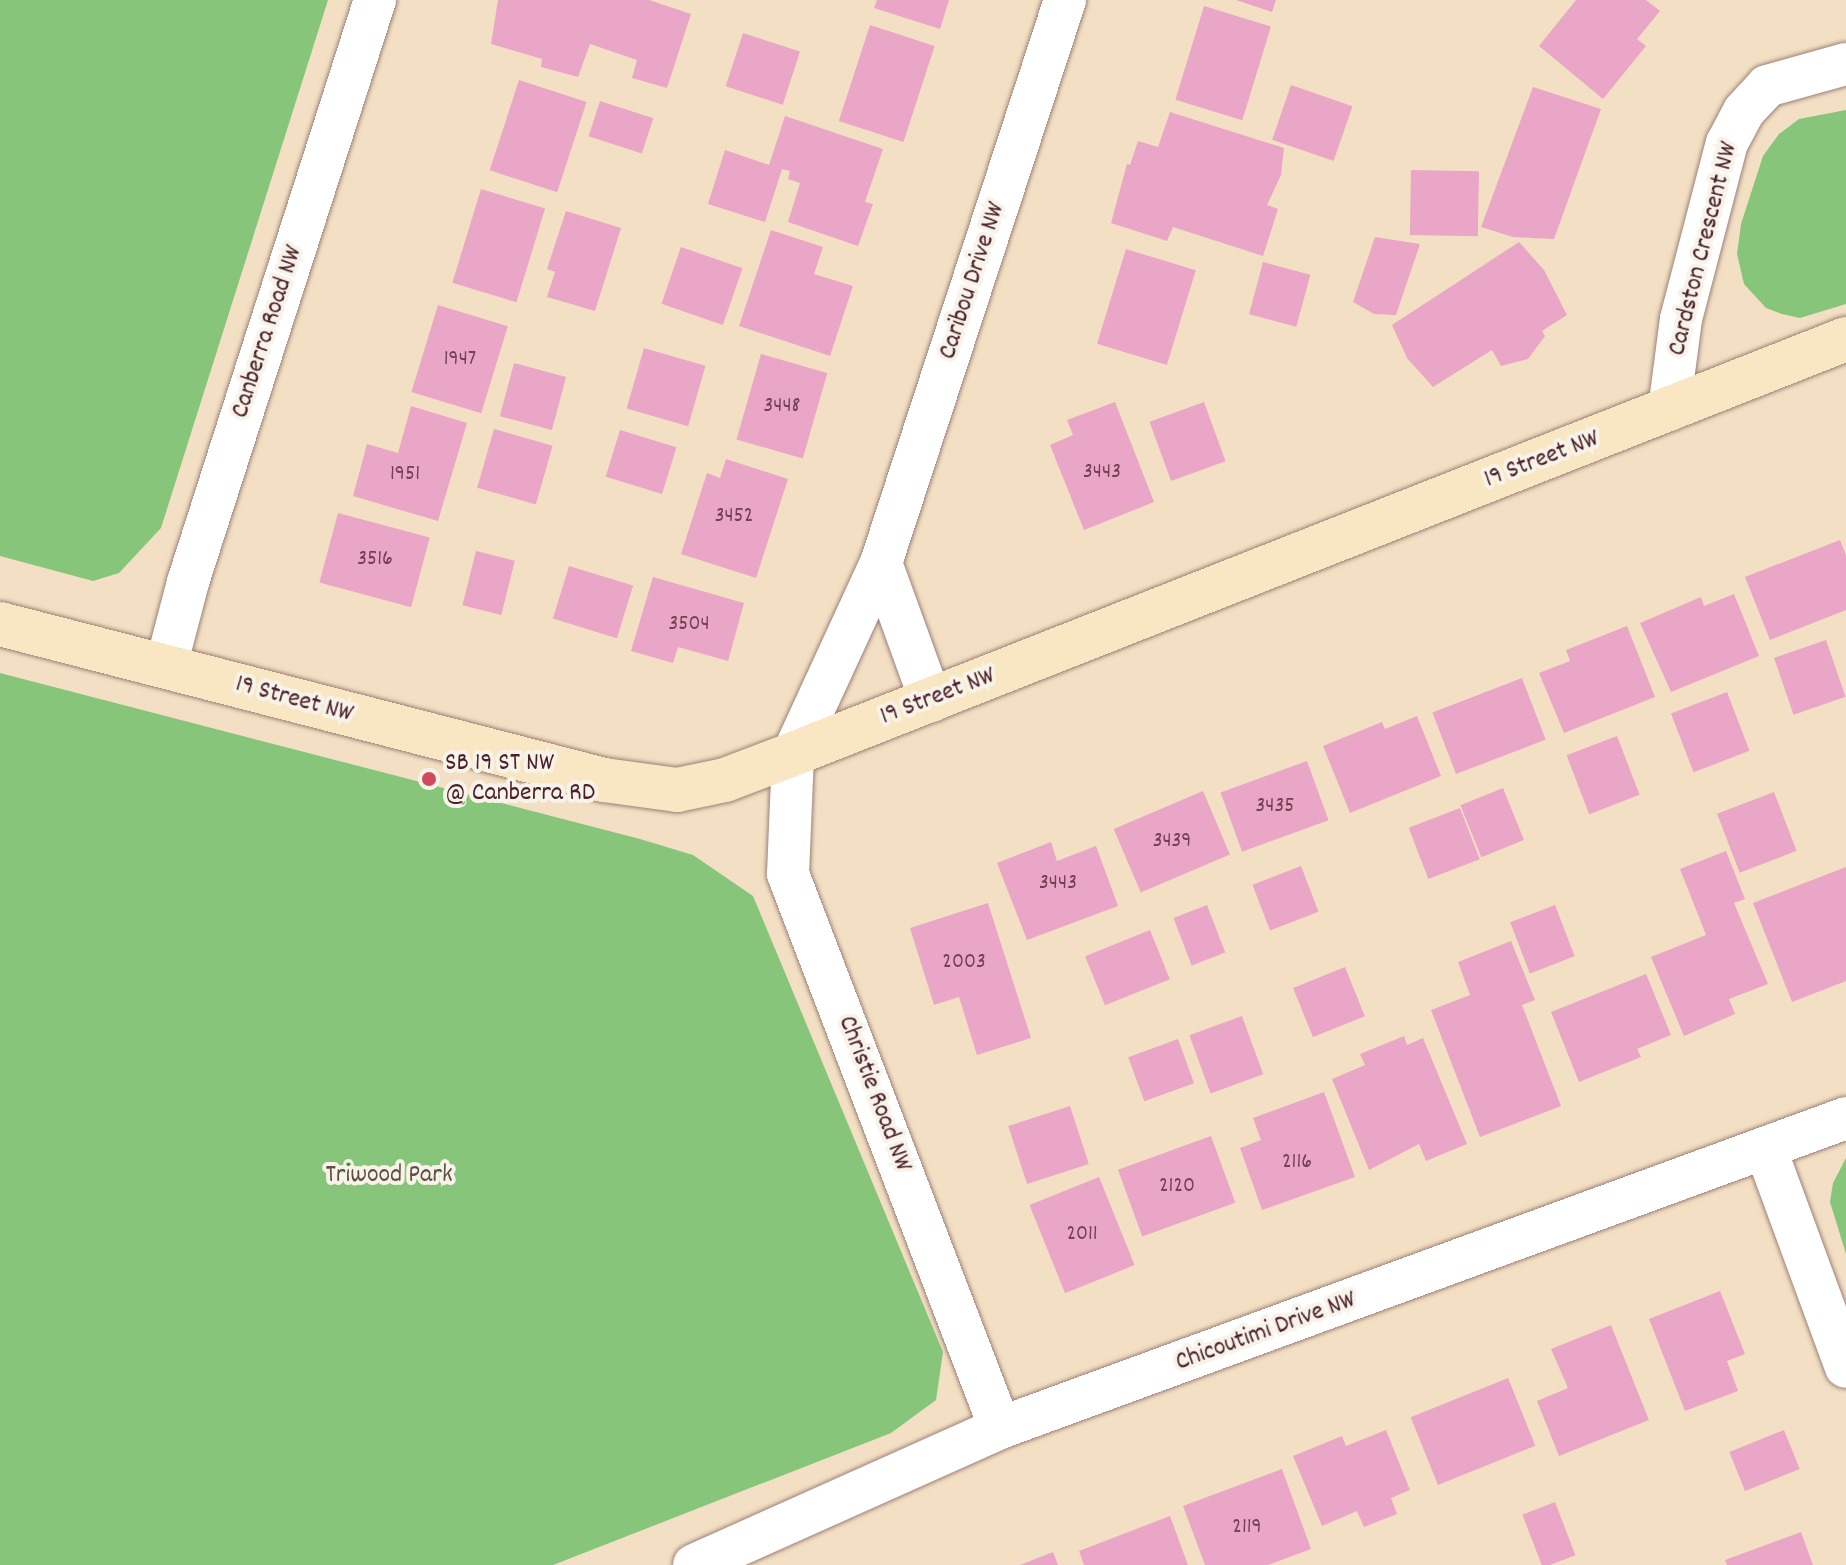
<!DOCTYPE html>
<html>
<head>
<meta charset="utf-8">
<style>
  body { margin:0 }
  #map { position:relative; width:1846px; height:1565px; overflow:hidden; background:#f3e0c4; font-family:Dekko,sans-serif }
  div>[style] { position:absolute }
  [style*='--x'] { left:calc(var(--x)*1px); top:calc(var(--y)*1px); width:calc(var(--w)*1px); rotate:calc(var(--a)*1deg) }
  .green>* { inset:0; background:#87c57b }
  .building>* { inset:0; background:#eaa6c6; transform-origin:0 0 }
  .roads { filter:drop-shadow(0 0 2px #9e8078) drop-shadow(0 0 2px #9e8078) }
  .street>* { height:42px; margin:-21px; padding:0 21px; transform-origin:21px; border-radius:21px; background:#fff }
  .secondary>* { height:44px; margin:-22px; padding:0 22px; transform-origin:22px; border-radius:22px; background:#f9e7c3 }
  .dots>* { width:22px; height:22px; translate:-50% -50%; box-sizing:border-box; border:4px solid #f7f3e8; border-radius:50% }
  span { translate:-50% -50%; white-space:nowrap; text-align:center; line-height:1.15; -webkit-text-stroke:8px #f7f3e8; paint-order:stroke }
  .number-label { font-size:22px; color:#724152 }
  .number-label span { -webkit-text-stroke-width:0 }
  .street-label { font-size:26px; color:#4a1f2b }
  .poi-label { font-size:26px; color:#4a1f2b }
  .left { translate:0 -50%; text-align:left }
  .park-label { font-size:26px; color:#5c5143 }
</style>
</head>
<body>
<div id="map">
  <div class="green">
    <div style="clip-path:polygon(0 0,328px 0,161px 528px,119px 573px,93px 581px,0 556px)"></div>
    <div style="clip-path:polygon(1846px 110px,1846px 304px,1800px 318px,1782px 314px,1766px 308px,1744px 284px,1737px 254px,1741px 224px,1763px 156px,1779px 134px,1799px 119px)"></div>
    <div style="clip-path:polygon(0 673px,640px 839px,693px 855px,753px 896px,943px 1352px,936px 1400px,891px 1433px,553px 1565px,0 1565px)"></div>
    <div style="clip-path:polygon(1846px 1158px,1846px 1254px,1830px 1202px,1833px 1183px)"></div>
  </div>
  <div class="building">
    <div style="clip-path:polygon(498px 0,649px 0,691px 14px,667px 88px,632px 78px,637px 60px,590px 44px,578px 77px,541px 67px,542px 59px,491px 44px)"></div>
    <div style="clip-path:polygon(877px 0,949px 0,940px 29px,874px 8px)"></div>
    <div style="clip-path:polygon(1236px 0,1276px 0,1272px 12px)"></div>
    <div style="clip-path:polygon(1576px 0,1646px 0,1660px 11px,1637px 39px,1646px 46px,1603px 99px,1539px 46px)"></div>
    <div style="left:1204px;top:6px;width:70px;height:98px;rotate:17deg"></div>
    <div style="left:870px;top:25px;width:68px;height:101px;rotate:18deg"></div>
    <div style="left:743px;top:33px;width:60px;height:56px;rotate:18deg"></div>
    <div style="left:519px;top:80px;width:71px;height:95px;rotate:18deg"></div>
    <div style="left:1291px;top:85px;width:65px;height:58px;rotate:19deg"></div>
    <div style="clip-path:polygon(1533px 87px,1601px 109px,1554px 239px,1513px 237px,1481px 227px)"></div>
    <div style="left:600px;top:101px;width:56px;height:37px;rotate:18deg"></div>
    <div style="clip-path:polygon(1170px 112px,1284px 148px,1281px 175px,1267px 205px,1278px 209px,1263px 256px,1173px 227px,1167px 241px,1111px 223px,1127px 164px,1130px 165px,1138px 141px,1158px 147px)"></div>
    <div style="clip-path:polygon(785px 116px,883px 149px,865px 202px,873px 204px,858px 246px,788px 222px,800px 183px,788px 179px,790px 171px,782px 169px,765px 222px,708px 204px,725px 150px,769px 165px)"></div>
    <div style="left:1411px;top:170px;width:68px;height:65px;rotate:1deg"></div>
    <div style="left:481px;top:189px;width:67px;height:98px;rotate:17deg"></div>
    <div style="clip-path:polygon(566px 211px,621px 228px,595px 311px,547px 297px,555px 272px,547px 269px)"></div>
    <div style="clip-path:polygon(771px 230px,823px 247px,814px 274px,853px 286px,830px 356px,739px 326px)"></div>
    <div style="clip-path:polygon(1375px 237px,1420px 244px,1396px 315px,1374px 314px,1353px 302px)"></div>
    <div style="clip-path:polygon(1519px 242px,1544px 270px,1567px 315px,1542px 331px,1545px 336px,1528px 359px,1501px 366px,1492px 350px,1433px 387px,1407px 358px,1392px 325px)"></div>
    <div style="left:681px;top:247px;width:65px;height:60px;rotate:19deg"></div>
    <div style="left:1126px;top:249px;width:73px;height:99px;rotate:17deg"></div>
    <div style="left:1263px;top:262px;width:49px;height:54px;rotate:15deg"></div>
    <div style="left:438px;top:305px;width:73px;height:91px;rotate:17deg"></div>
    <div style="left:644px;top:348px;width:64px;height:63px;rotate:16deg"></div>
    <div style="left:761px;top:354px;width:69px;height:89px;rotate:16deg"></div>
    <div style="left:514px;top:363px;width:54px;height:55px;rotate:15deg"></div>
    <div style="clip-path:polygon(1115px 402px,1154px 502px,1084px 530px,1050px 445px,1073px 435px,1067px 420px)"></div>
    <div style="left:1204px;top:402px;width:63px;height:58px;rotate:70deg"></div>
    <div style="clip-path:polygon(411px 406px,467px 423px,438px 521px,353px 496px,367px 444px,398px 453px)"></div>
    <div style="left:494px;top:429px;width:61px;height:61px;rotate:16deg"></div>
    <div style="left:620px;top:430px;width:59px;height:49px;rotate:17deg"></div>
    <div style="clip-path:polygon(726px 459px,788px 479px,756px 578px,681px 554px,707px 473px,720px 478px)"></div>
    <div style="left:338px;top:513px;width:95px;height:72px;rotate:15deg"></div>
    <div style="clip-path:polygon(1840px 540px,1846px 555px,1846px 610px,1770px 640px,1745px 577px)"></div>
    <div style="left:476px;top:551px;width:40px;height:56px;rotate:14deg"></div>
    <div style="left:569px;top:566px;width:67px;height:55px;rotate:17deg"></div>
    <div style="clip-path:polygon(653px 577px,744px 603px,728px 661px,678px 647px,673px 663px,631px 651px)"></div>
    <div style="clip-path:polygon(1734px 594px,1759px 656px,1671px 692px,1640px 623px,1701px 597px,1704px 606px)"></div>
    <div style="clip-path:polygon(1627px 626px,1655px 697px,1564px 733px,1539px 673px,1570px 661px,1566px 650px)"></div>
    <div style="left:1826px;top:640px;width:60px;height:55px;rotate:71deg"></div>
    <div style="left:1522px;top:678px;width:66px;height:96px;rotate:69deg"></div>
    <div style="left:1727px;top:692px;width:63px;height:60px;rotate:69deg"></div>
    <div style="clip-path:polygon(1417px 716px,1441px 776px,1350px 813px,1323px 746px,1382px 722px,1385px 729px)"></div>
    <div style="left:1617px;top:736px;width:63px;height:54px;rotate:69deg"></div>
    <div style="left:1307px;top:761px;width:63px;height:92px;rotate:70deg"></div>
    <div style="left:1503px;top:788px;width:56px;height:46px;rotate:68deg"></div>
    <div style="left:1203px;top:791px;width:69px;height:97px;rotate:67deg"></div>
    <div style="left:1774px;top:792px;width:63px;height:61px;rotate:69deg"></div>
    <div style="left:1460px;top:808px;width:55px;height:55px;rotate:69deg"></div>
    <div style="clip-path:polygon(1051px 842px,1057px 861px,1096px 846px,1118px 906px,1027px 940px,997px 863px)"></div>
    <div style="clip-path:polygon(1726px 851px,1745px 899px,1734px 903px,1768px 984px,1729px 999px,1735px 1014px,1684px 1036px,1651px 957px,1706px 935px,1680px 869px)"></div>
    <div style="left:1301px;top:866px;width:49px;height:52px;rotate:69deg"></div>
    <div style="clip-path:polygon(1846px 867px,1846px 981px,1792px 1002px,1753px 903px)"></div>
    <div style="clip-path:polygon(988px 903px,1031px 1038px,977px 1055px,959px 997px,934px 1005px,910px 928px)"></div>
    <div style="left:1207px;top:905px;width:51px;height:36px;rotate:69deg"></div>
    <div style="left:1555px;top:905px;width:55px;height:48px;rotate:69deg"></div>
    <div style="left:1150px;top:930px;width:53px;height:70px;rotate:68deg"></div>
    <div style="clip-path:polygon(1511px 941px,1535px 1000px,1522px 1005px,1561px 1106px,1480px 1137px,1431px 1010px,1470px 995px,1458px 962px)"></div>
    <div style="left:1345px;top:967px;width:53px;height:56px;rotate:68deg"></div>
    <div style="clip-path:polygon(1646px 974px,1671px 1035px,1637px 1049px,1641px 1057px,1579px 1082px,1551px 1012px)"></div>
    <div style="left:1242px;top:1016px;width:62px;height:56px;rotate:70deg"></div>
    <div style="clip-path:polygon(1404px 1036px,1407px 1045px,1423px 1038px,1467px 1144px,1426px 1161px,1419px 1144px,1369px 1170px,1332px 1079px,1365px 1065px,1360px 1054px)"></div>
    <div style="left:1178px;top:1039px;width:47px;height:53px;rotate:70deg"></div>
    <div style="clip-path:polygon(1324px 1092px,1355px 1177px,1262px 1210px,1240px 1148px,1261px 1140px,1253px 1118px)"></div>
    <div style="left:1070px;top:1106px;width:61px;height:65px;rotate:72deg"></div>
    <div style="left:1211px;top:1136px;width:71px;height:99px;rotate:70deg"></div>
    <div style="left:1099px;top:1177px;width:95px;height:75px;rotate:68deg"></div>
    <div style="clip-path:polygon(1720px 1291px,1745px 1354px,1727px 1361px,1738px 1391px,1685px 1411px,1649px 1319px)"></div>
    <div style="clip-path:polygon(1611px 1325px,1649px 1420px,1559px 1456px,1537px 1401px,1568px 1388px,1551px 1349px)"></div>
    <div style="left:1508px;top:1378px;width:73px;height:105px;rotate:68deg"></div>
    <div style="clip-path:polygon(1386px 1430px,1410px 1490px,1391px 1498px,1397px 1514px,1364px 1527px,1357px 1511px,1322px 1526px,1293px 1456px,1342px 1436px,1346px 1446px)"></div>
    <div style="left:1784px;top:1430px;width:42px;height:59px;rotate:68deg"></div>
    <div style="clip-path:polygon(1282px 1469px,1311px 1549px,1268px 1565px,1205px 1565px,1183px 1506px)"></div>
    <div style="left:1555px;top:1502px;width:57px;height:35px;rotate:69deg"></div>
    <div style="clip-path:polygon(1170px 1516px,1188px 1565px,1084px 1565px,1079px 1551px)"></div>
    <div style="clip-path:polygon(1801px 1532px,1813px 1565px,1727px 1565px,1725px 1560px)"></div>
    <div style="clip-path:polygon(1053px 1552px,1058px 1565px,1020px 1565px)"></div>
  </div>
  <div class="roads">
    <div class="street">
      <div style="--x:1669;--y:410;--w:92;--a:-82.5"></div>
      <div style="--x:1681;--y:319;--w:182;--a:-75.4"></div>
      <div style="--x:1727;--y:143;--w:36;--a:-62"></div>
      <div style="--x:1744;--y:111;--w:34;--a:-47"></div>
      <div style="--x:1767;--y:86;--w:82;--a:-15.6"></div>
      <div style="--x:881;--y:563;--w:147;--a:70.1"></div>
      <div style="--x:166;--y:666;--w:87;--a:-75.3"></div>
      <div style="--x:188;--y:582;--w:611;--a:-72.19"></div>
      <div style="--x:1766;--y:1150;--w:231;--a:69.8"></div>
      <div style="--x:1000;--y:1428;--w:593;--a:-110.94"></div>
      <div style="--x:788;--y:874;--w:120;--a:-87.6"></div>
      <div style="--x:793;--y:754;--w:210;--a:-65.3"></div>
      <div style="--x:881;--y:563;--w:592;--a:-71.9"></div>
      <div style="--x:694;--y:1565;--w:335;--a:-24.1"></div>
      <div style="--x:1000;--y:1428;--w:901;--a:-20.12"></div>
    </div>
    <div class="secondary">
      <div style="--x:0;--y:624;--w:624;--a:14.48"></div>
      <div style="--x:604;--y:780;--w:74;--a:7.8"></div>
      <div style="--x:677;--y:790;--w:49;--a:-11.8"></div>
      <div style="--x:725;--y:780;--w:73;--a:-20.9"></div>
      <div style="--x:793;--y:754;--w:1132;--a:-21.51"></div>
    </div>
  </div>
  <div class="dots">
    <div style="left:429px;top:779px;background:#d1495b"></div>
  </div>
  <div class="number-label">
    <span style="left:460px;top:360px">1947</span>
    <span style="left:782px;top:407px">3448</span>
    <span style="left:1102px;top:473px">3443</span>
    <span style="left:405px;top:475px">1951</span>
    <span style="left:734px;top:517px">3452</span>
    <span style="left:375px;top:560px">3516</span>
    <span style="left:689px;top:625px">3504</span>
    <span style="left:1275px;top:807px">3435</span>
    <span style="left:1172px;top:842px">3439</span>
    <span style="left:1058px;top:884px">3443</span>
    <span style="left:964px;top:963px">2003</span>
    <span style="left:1297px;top:1163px">2116</span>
    <span style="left:1177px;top:1187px">2120</span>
    <span style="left:1082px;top:1235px">2011</span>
    <span style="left:1247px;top:1528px">2119</span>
  </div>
  <div class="street-label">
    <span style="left:1704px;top:249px;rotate:-76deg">Cardston Crescent NW</span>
    <span style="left:973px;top:281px;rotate:-72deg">Caribou Drive NW</span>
    <span style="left:268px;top:332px;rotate:-72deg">Canberra Road NW</span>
    <span style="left:1542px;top:460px;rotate:-21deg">19 Street NW</span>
    <span style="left:938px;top:697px;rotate:-21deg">19 Street NW</span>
    <span style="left:294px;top:700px;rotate:15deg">19 Street NW</span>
    <span style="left:874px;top:1094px;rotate:69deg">Christie Road NW</span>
    <span style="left:1266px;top:1332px;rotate:-20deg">Chicoutimi Drive NW</span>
  </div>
  <div class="poi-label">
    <span class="left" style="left:445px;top:779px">SB 19 ST NW<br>@ Canberra RD</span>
  </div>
  <div class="park-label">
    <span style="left:389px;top:1176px">Triwood Park</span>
  </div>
</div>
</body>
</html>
